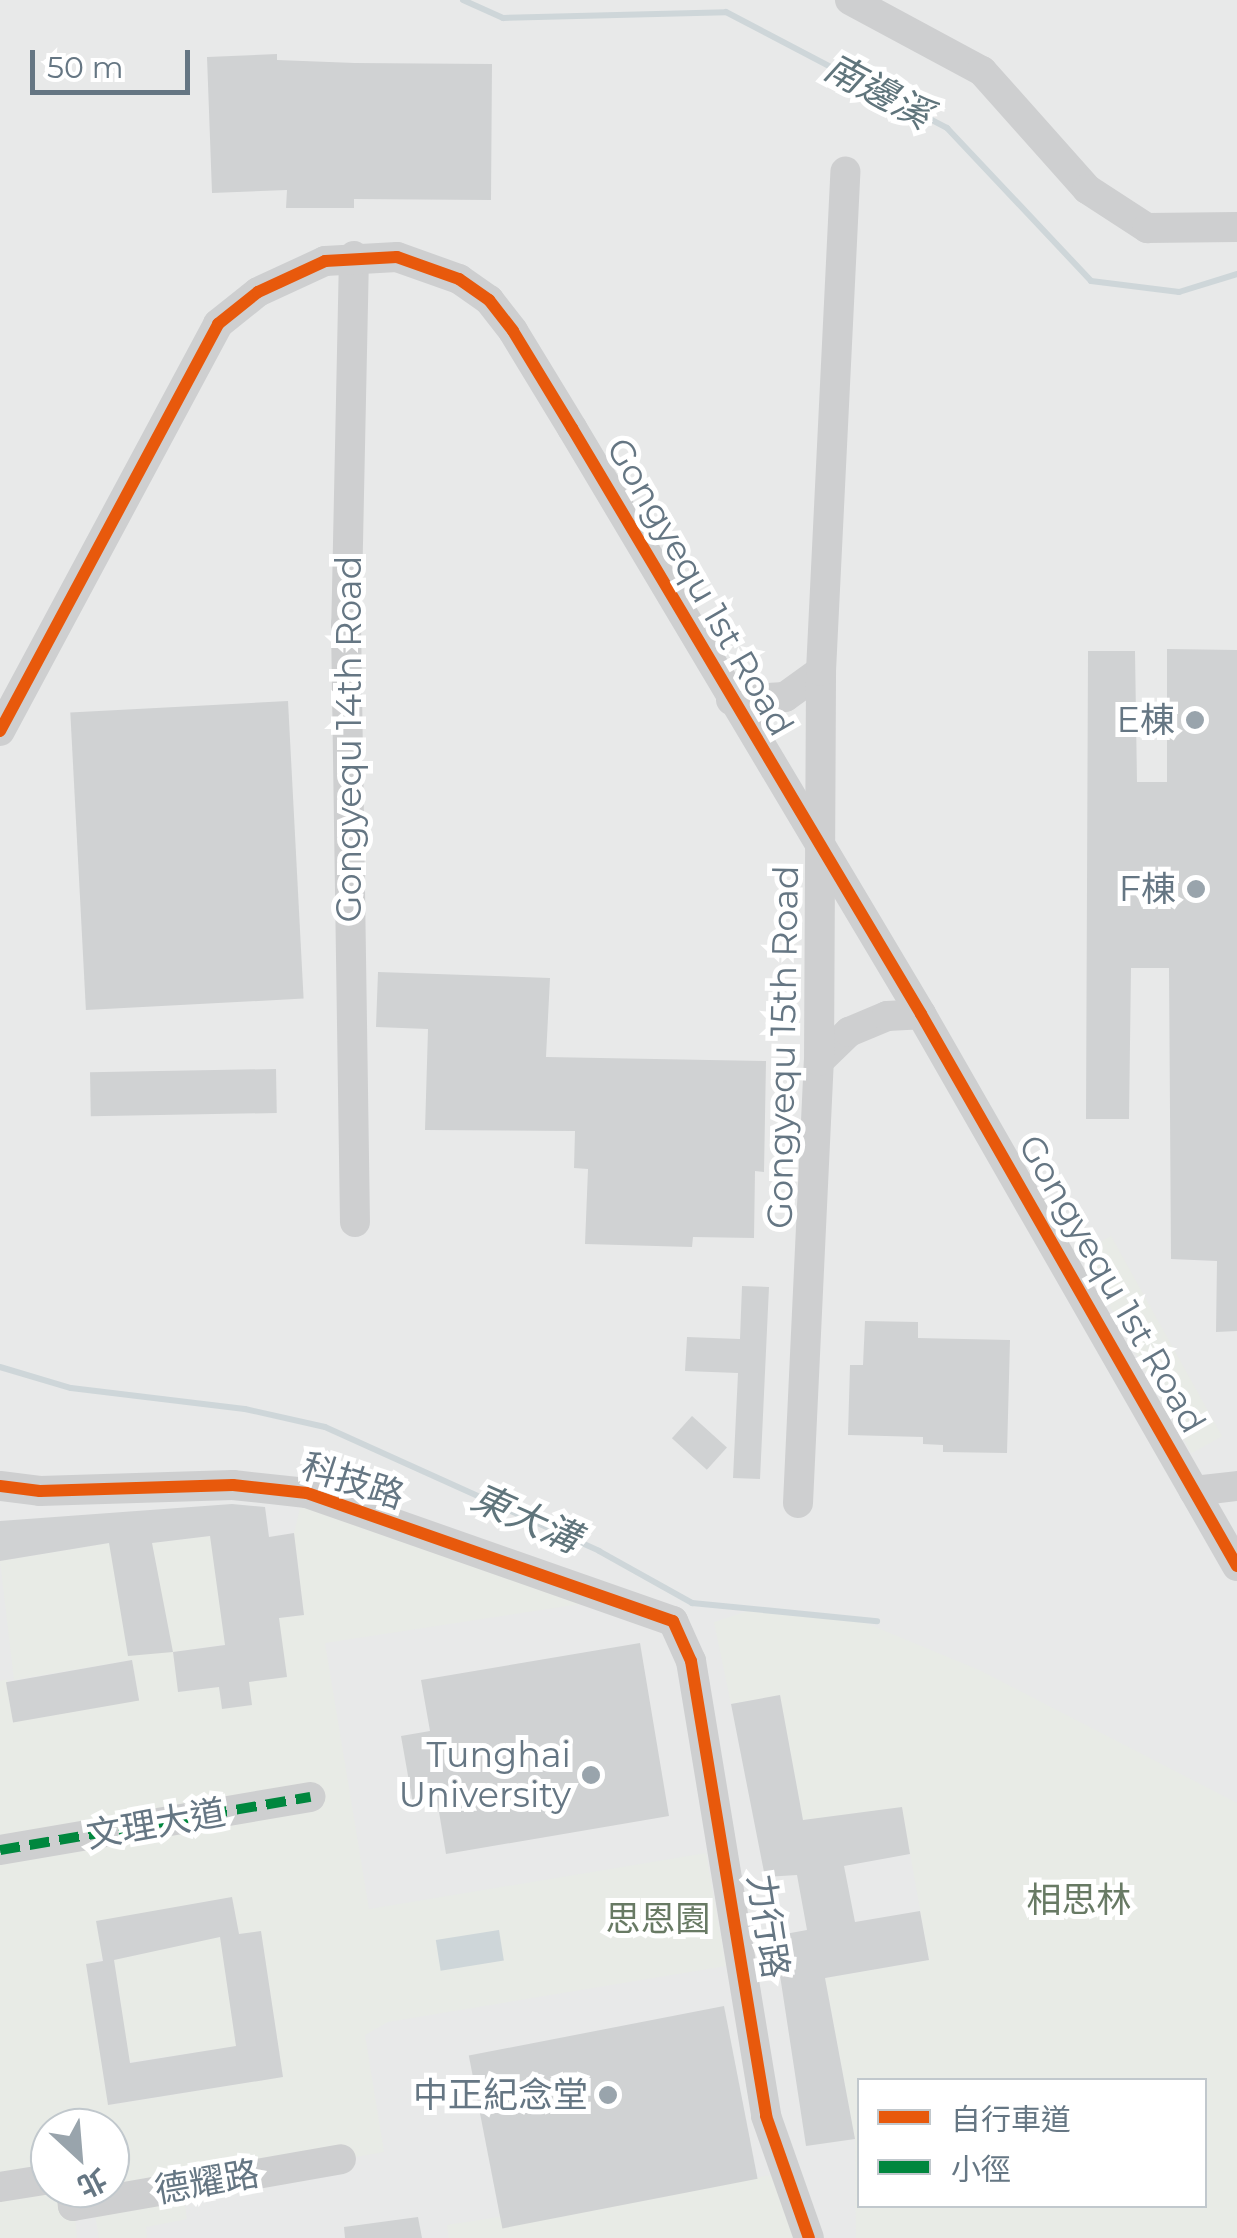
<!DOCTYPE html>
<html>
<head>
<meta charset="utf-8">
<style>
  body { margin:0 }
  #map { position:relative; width:1237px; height:2238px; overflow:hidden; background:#f9f9f9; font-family:Montserrat,"Noto Sans TC",sans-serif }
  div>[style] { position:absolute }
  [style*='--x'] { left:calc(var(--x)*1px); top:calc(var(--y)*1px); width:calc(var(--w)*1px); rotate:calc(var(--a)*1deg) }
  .built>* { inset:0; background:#e8e9e9 }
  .green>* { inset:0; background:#e8ebe6; transform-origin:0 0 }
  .water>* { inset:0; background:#ced6d9; transform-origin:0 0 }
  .stream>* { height:6px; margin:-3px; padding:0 3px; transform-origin:3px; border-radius:3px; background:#ced6d9 }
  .building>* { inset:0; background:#d0d2d3; transform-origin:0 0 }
  .minor>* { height:30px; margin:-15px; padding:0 15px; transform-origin:15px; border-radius:15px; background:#cecfd0 }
  .quiet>* { height:10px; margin-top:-5px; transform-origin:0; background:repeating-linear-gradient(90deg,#00873e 0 20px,transparent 0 30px) }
  .cycleway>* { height:12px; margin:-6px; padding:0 6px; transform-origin:6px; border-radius:6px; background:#e8590c }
  .dots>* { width:28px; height:28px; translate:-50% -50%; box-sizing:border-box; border:5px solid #fff; border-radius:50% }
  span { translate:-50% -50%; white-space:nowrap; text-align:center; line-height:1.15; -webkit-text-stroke:10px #fff; paint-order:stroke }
  .street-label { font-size:35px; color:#657683 }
  .poi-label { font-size:35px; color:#657683 }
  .right { translate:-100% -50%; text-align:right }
  .park-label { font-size:35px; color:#687a64 }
  .water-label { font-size:38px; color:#60757c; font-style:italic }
  .legend { position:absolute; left:857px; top:2078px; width:350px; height:130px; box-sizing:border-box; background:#fff; border:2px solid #c1c8cd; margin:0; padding:12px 18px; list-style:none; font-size:30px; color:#657683 }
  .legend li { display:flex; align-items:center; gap:20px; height:50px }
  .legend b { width:50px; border:2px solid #c1c8cd }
  .north { position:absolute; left:30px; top:2108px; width:100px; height:100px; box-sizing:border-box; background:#fff; border:2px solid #c1c8cd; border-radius:50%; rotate:154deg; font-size:28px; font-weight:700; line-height:40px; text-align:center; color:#657683 }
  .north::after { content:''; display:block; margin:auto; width:35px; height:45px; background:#99a4ac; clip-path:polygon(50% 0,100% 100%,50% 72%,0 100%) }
  .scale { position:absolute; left:30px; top:50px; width:160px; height:45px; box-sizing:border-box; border:5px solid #657683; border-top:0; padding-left:12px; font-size:30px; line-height:35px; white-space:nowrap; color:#657683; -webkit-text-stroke:8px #fff; paint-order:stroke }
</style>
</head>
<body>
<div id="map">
  <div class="built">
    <div style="clip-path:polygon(evenodd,0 0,1237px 0,1237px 2238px,0 2238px,0 0,860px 2080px,1204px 2080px,1204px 2206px,860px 2206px,860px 2080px,0 0,50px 2128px,110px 2128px,110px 2188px,50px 2188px,50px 2128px)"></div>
  </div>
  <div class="green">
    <div style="left:1111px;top:1236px;width:229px;height:35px;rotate:61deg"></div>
    <div style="clip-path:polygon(evenodd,305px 1487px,633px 1596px,325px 1643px,369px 1909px,706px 1853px,726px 1966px,388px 2022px,365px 2035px,384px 2152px,182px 2187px,187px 2219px,146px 2227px,147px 2238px,99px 2238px,93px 2203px,74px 2206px,77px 2238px,0 2238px,0 1681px,7px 1679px,13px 1721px,139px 1699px,132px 1660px,14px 1680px,0 1561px,109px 1543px,172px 1652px,152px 1543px,219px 1535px,223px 1626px,304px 1615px,294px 1533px,305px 1487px,235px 1643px,286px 1677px,249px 1682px,222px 1709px,219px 1687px,179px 1692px,173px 1652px,235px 1643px,305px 1487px,232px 1897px,239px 1934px,261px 1932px,283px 2077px,109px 2105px,86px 1965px,232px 1897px,305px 1487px,50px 2128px,110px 2128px,110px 2188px,50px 2188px,50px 2128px)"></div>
    <div style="clip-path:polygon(evenodd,750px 1610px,851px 1617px,979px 1670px,1237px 1803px,1237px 2238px,856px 2238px,855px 2139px,825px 1978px,929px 1960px,902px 1808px,803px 1820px,780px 1696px,731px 1704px,714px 1622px,750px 1610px,860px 2080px,1204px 2080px,1204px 2206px,860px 2206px,860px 2080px)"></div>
    <div style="left:221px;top:1937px;width:111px;height:109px;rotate:82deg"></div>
    <div style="clip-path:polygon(791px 2172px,801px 2238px,449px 2238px,447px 2225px)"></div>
  </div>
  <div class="water">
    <div style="left:499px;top:1930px;width:31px;height:64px;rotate:81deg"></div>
  </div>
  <div class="stream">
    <div style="--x:463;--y:0;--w:44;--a:24.2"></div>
    <div style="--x:503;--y:18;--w:223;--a:-1.5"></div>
    <div style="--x:726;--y:12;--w:250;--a:27.7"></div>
    <div style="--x:947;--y:128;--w:210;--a:46.7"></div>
    <div style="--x:1091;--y:281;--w:89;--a:7.1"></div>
    <div style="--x:1179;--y:292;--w:61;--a:-17.2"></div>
    <div style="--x:0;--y:1367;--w:74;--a:16.5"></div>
    <div style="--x:71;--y:1388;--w:175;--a:6.9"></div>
    <div style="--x:245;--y:1409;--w:82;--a:12.7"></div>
    <div style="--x:325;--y:1427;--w:301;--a:24.3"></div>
    <div style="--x:599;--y:1551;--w:107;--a:29.2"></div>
    <div style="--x:692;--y:1603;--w:186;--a:5.6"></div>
  </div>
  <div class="building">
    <div style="clip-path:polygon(277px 54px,277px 60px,355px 63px,492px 64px,491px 200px,354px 199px,354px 208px,286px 208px,287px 190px,212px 193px,207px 57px)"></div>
    <div style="clip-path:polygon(1167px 649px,1237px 650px,1237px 1331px,1216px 1332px,1217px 1261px,1171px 1259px,1169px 968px,1131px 968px,1129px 1119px,1086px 1119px,1088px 651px,1135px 651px,1137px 782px,1167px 782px)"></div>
    <div style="left:288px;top:701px;width:298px;height:218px;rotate:87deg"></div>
    <div style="clip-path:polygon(378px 972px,550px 978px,546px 1057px,766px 1061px,764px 1172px,755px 1171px,754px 1238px,693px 1237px,692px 1247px,585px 1244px,588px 1169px,574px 1168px,575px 1131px,425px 1130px,428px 1029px,376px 1027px)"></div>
    <div style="left:276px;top:1069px;width:44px;height:186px;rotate:89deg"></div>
    <div style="clip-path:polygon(742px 1286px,769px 1287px,760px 1479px,733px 1478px,738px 1373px,685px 1371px,687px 1337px,740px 1339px)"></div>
    <div style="clip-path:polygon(865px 1321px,918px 1322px,918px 1338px,1010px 1340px,1007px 1453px,943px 1452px,943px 1445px,923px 1444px,923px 1437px,848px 1435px,850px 1365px,863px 1365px)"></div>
    <div style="left:692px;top:1416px;width:47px;height:30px;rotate:42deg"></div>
    <div style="clip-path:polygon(evenodd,232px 1504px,265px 1507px,269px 1537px,294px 1533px,304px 1615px,279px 1618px,287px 1677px,249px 1682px,252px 1705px,222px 1709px,219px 1687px,178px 1692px,173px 1652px,128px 1656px,109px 1543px,0 1561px,0 1521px,232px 1504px,210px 1536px,225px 1645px,173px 1652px,152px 1543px,210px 1536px)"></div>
    <div style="clip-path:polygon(640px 1643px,669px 1816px,446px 1854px,437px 1800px,413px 1804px,401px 1736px,430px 1731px,421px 1680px)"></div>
    <div style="left:132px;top:1660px;width:41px;height:128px;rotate:80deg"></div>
    <div style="clip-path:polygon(780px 1695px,803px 1820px,902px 1807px,910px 1854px,844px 1866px,855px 1922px,920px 1911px,929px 1960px,825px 1978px,855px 2139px,806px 2146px,774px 1936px,807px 1930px,797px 1875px,765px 1877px,731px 1704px)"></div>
    <div style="clip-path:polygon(evenodd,232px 1897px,239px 1934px,261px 1931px,283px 2077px,108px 2105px,86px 1964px,103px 1961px,96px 1921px,232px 1897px,220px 1937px,236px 2046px,130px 2063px,114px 1960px,220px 1937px)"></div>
    <div style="left:724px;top:2006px;width:176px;height:260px;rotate:79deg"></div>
    <div style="clip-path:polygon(418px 2217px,422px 2238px,345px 2238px,344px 2227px)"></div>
  </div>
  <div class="minor">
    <div style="--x:850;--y:0;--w:150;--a:28.3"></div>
    <div style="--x:982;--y:71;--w:158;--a:48.3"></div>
    <div style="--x:1087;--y:189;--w:72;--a:33"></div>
    <div style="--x:1147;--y:228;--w:90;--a:-0.6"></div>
    <div style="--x:354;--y:256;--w:368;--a:91.2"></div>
    <div style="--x:346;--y:624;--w:598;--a:89.14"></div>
    <div style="--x:731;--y:700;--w:54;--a:-3.2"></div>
    <div style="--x:785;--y:697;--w:44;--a:-35.8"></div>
    <div style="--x:0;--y:731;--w:462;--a:-61.8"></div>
    <div style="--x:218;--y:324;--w:51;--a:-38.7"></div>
    <div style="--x:258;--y:292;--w:74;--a:-24.8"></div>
    <div style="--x:325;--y:261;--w:72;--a:-3.2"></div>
    <div style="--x:397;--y:257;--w:66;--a:19.5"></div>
    <div style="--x:459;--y:279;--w:37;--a:35"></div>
    <div style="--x:489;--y:300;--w:39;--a:52"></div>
    <div style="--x:513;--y:331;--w:114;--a:58.7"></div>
    <div style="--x:572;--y:428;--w:682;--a:59.22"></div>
    <div style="--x:921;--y:1014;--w:636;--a:60.21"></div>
    <div style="--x:819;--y:1061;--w:42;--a:-44"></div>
    <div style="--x:849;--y:1032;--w:41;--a:-22.8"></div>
    <div style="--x:887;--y:1016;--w:34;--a:-3"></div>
    <div style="--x:0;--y:1486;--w:40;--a:7.1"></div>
    <div style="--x:40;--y:1491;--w:193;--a:-1.8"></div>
    <div style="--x:233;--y:1485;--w:74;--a:6.2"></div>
    <div style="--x:307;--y:1493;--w:388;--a:19.3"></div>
    <div style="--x:673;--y:1621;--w:44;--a:65.8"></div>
    <div style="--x:691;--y:1661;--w:461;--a:80.6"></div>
    <div style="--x:766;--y:2116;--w:129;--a:70.6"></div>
    <div style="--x:1194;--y:1491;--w:43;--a:-6.6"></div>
    <div style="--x:798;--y:1503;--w:442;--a:-87.3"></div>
    <div style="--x:819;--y:1061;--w:390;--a:-89.7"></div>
    <div style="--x:821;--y:671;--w:500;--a:-87.2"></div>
    <div style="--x:0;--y:1850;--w:315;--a:-9.7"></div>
    <div style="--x:0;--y:2187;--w:51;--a:-9.1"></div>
    <div style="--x:71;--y:2188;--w:18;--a:84"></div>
    <div style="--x:73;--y:2206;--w:272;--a:-9.9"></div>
  </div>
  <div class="quiet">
    <div style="--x:0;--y:1850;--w:315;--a:-9.7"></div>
  </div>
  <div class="cycleway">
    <div style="--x:0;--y:731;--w:462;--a:-61.8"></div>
    <div style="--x:218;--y:324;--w:51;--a:-38.7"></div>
    <div style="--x:258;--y:292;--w:74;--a:-24.8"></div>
    <div style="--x:325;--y:261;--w:72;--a:-3.2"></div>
    <div style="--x:397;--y:257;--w:66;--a:19.5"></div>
    <div style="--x:459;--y:279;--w:37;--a:35"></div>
    <div style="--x:489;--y:300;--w:39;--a:52"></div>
    <div style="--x:513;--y:331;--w:114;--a:58.7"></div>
    <div style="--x:572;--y:428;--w:682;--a:59.22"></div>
    <div style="--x:921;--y:1014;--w:636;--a:60.21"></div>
    <div style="--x:0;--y:1486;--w:40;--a:7.1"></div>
    <div style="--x:40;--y:1491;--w:193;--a:-1.8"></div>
    <div style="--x:233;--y:1485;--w:74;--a:6.2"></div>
    <div style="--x:307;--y:1493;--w:388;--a:19.3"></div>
    <div style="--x:673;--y:1621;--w:44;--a:65.8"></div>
    <div style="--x:691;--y:1661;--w:461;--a:80.6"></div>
    <div style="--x:766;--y:2116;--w:129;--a:70.6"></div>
  </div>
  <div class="dots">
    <div style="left:1195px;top:720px;background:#99a4ac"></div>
    <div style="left:1196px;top:889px;background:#99a4ac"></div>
    <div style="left:591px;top:1775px;background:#99a4ac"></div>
    <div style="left:608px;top:2095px;background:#99a4ac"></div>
  </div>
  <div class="street-label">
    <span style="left:700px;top:587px;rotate:60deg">Gongyequ 1st Road</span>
    <span style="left:349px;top:739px;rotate:-90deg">Gongyequ 14th Road</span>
    <span style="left:783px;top:1047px;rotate:-89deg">Gongyequ 15th Road</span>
    <span style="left:1112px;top:1284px;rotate:60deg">Gongyequ 1st Road</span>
    <span style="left:353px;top:1481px;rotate:18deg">科技路</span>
    <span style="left:156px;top:1824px;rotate:-10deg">文理大道</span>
    <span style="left:768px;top:1926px;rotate:81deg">力行路</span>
    <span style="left:207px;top:2182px;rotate:-10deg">德耀路</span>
  </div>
  <div class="poi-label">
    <span class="right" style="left:1175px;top:720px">E棟</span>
    <span class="right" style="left:1176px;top:889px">F棟</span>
    <span class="right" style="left:571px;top:1775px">Tunghai<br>University</span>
    <span class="right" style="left:588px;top:2095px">中正紀念堂</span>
  </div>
  <div class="park-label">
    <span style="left:1079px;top:1900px">相思林</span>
    <span style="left:658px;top:1919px">思恩園</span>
  </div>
  <div class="water-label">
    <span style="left:878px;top:91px;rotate:28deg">南邊溪</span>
    <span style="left:526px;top:1518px;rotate:24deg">東大溝</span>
  </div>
  <ul class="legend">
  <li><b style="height:12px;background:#e8590c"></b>自行車道</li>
  <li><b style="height:12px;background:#00873e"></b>小徑</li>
  </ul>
  <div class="north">北</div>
  <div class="scale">50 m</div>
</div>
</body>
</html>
